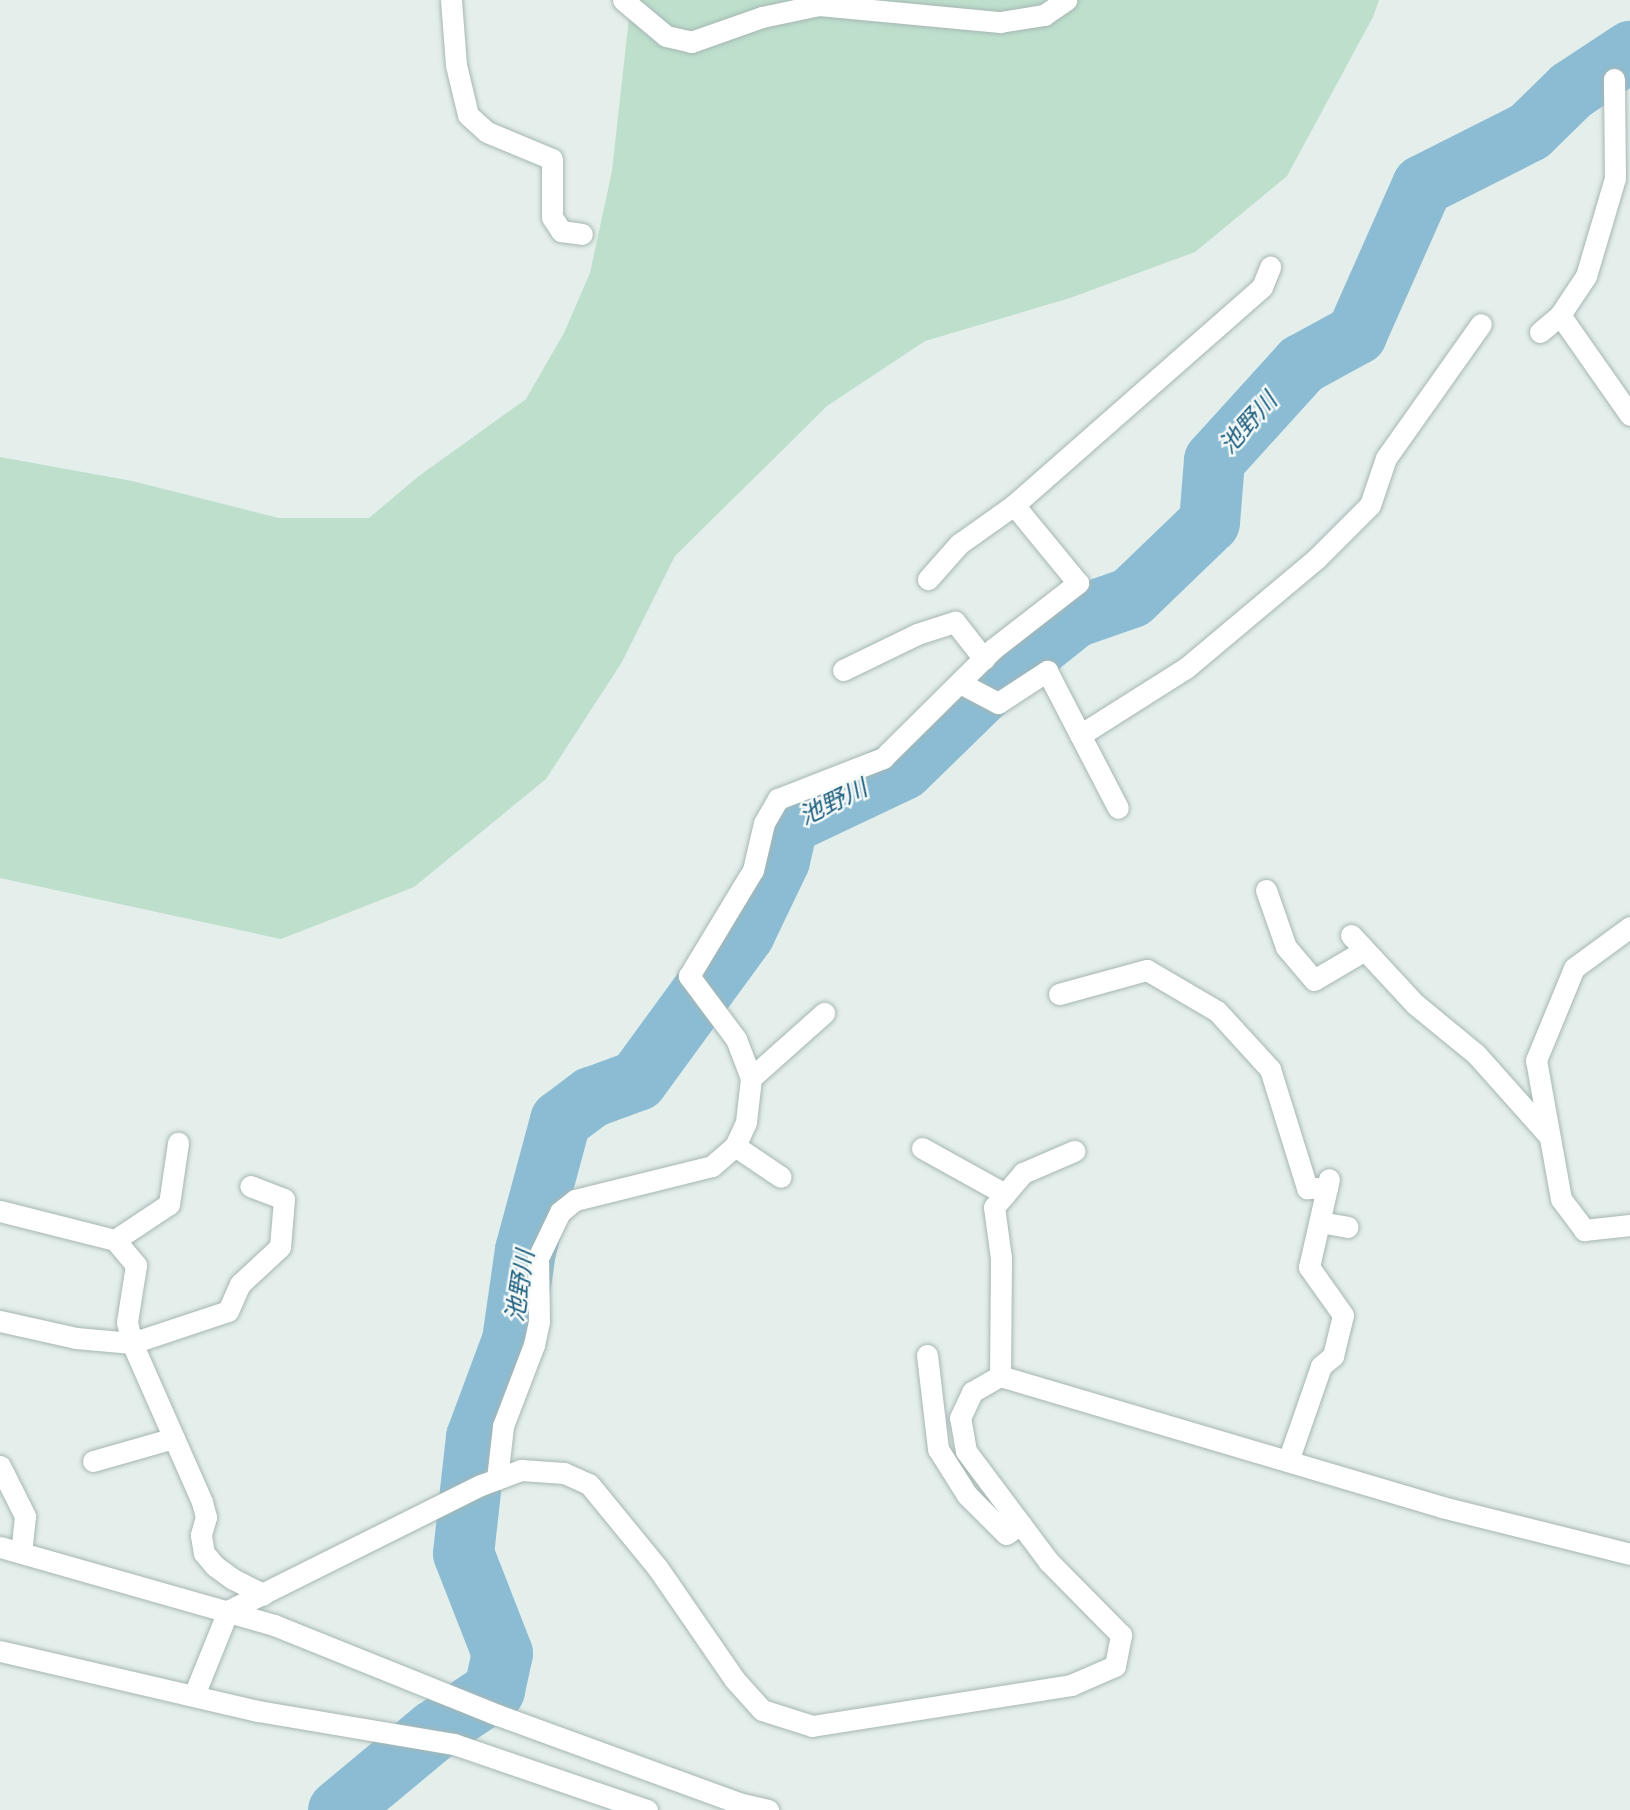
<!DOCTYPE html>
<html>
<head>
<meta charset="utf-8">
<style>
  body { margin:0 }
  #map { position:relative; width:1630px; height:1810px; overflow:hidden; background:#e4eeeb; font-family:Montserrat,"Noto Sans JP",sans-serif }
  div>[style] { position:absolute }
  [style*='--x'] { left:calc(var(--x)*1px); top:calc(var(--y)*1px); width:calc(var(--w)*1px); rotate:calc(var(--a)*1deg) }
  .green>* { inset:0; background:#bddfcc }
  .river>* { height:61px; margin:-30.5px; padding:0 30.5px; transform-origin:30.5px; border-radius:30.5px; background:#8bbcd4 }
  .roads { filter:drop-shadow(0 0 2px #a6b6b3) drop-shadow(0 0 2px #a6b6b3) }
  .minor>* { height:21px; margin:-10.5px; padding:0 10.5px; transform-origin:10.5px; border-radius:10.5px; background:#fff }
  .tertiary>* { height:21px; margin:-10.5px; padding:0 10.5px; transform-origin:10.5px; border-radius:10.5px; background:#fff }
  span { translate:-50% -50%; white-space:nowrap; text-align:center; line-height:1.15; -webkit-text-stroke:5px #f5faf8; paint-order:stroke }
  .water-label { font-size:24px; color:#1a5c7e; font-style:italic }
</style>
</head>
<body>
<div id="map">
  <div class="green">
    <div style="clip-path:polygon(631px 0,1379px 0,1373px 17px,1287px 176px,1195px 252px,1070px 298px,925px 341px,827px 406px,675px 556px,622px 662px,546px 779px,414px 887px,281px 939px,0 878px,0 457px,132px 481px,279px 518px,369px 518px,419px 476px,526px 399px,564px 333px,590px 273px,612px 171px)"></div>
  </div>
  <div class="river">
    <div style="--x:338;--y:1810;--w:125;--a:-39.8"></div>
    <div style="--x:434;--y:1730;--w:72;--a:-33.7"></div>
    <div style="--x:494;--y:1690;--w:38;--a:-78"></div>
    <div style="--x:502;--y:1653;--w:107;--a:-111.3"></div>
    <div style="--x:463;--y:1553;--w:117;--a:-83.6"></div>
    <div style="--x:476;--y:1437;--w:103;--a:-69.6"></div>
    <div style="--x:512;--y:1340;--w:91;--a:-81.8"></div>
    <div style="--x:525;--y:1250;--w:135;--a:-74.9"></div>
    <div style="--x:560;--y:1120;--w:39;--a:-37"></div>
    <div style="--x:591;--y:1097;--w:49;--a:-20.3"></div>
    <div style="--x:637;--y:1080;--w:182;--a:-53.9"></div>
    <div style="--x:744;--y:933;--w:81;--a:-64.4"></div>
    <div style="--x:779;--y:860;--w:37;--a:-77"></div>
    <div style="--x:787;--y:824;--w:128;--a:-25.4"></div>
    <div style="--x:903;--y:769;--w:120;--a:-44.3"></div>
    <div style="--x:989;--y:685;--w:109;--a:-38.7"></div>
    <div style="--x:1074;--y:617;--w:60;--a:-19.3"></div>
    <div style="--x:1131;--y:597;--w:108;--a:-43.9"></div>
    <div style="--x:1209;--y:522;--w:62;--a:-85.4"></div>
    <div style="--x:1214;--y:460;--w:130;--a:-47.8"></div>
    <div style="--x:1301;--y:364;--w:63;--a:-28.6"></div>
    <div style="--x:1356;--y:334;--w:163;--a:-66.1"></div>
    <div style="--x:1422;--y:185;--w:120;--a:-26.8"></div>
    <div style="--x:1529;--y:131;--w:59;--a:-44.3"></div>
    <div style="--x:1571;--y:90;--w:71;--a:-33.5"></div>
  </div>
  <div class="roads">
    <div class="minor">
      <div style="--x:451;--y:0;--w:65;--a:85.6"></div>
      <div style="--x:456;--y:65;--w:51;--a:76.5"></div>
      <div style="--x:468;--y:115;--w:25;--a:42"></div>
      <div style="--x:487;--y:132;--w:70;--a:22.6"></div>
      <div style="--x:552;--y:159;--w:58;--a:90"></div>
      <div style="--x:552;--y:217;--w:17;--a:57"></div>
      <div style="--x:561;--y:231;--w:21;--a:8"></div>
      <div style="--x:623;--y:0;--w:56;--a:39.9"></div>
      <div style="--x:666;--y:36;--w:26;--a:13"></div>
      <div style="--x:691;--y:42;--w:75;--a:-19.4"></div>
      <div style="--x:762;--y:17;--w:58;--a:-11.9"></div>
      <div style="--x:822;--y:0;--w:6;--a:121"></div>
      <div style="--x:819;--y:5;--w:182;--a:5.4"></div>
      <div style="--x:1000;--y:22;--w:45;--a:-9"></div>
      <div style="--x:1044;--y:15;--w:27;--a:-34"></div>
      <div style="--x:1560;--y:315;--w:122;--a:55"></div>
      <div style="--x:1540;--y:332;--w:26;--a:-40"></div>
      <div style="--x:1560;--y:315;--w:47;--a:-56.3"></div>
      <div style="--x:1586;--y:276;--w:102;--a:-73.5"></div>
      <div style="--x:1615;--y:178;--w:99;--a:-90.6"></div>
      <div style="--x:1014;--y:505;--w:330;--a:-41.3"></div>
      <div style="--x:1262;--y:287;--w:22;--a:-68"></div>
      <div style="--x:843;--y:670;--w:82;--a:-25.9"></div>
      <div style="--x:917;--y:634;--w:40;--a:-18"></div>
      <div style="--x:955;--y:622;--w:47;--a:51.9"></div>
      <div style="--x:960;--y:683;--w:43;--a:27.8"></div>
      <div style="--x:998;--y:703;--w:59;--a:-33.1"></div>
      <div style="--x:1047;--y:671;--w:154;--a:62.6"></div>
      <div style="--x:1080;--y:735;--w:125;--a:-32.3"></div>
      <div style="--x:1186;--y:668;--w:170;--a:-40"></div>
      <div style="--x:1316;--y:559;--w:76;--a:-45"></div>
      <div style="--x:1370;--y:505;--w:50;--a:-71.2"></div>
      <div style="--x:1386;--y:458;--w:164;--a:-54.7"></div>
      <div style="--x:1266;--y:890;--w:60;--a:70.7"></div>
      <div style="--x:1286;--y:947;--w:43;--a:49.7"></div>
      <div style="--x:1314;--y:980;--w:59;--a:-30.5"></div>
      <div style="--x:1630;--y:927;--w:69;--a:143.8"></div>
      <div style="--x:1574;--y:968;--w:100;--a:112.4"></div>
      <div style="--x:1536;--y:1060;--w:141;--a:79.8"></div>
      <div style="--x:1561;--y:1199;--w:39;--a:53"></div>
      <div style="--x:1584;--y:1230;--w:46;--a:-6.2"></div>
      <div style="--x:1351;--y:935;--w:94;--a:47.2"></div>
      <div style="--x:1415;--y:1004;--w:79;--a:39.3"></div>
      <div style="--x:1476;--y:1054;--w:110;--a:48.3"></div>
      <div style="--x:1059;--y:994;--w:91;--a:-15.3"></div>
      <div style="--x:1147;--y:970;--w:81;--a:30.4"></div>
      <div style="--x:1217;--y:1011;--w:79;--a:47.6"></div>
      <div style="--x:1270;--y:1069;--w:125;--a:72.7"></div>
      <div style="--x:1307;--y:1188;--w:20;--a:0"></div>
      <div style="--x:751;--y:1078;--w:42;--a:-111"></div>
      <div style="--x:736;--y:1039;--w:79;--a:-126.7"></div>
      <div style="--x:689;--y:976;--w:124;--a:-58.9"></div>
      <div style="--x:753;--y:870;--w:48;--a:-76.8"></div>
      <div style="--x:764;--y:823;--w:28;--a:-60"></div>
      <div style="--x:778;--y:799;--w:113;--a:-21.3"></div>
      <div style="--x:883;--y:758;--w:155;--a:-44.7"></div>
      <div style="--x:993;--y:649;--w:108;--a:-37.8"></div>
      <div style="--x:1078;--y:583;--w:101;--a:-129.4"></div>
      <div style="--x:1014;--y:505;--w:67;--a:144.7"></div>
      <div style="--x:959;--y:544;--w:47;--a:131.5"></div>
      <div style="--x:735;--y:1146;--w:55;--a:34"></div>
      <div style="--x:922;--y:1148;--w:95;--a:29"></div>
      <div style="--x:0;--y:1211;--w:119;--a:14.2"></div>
      <div style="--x:115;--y:1240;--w:33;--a:50"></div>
      <div style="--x:136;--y:1265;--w:58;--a:99"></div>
      <div style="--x:127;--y:1322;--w:22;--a:77"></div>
      <div style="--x:132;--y:1343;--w:174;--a:66.2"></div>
      <div style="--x:202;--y:1502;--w:16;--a:75"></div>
      <div style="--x:206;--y:1517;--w:19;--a:106"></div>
      <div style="--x:201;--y:1535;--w:18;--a:81"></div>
      <div style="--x:204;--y:1553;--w:17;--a:50"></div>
      <div style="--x:215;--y:1566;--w:22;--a:36"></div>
      <div style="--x:233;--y:1579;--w:34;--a:27"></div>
      <div style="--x:1320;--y:1222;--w:28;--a:10"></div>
      <div style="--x:115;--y:1240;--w:65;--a:-33.7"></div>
      <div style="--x:169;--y:1204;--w:62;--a:-81.6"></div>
      <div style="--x:0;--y:1321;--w:78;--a:12.6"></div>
      <div style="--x:76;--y:1338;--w:56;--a:5.1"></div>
      <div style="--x:132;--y:1343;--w:101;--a:-18.4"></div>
      <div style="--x:228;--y:1311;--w:30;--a:-66"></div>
      <div style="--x:240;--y:1284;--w:54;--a:-42.8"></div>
      <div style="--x:280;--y:1247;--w:48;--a:-85.2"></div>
      <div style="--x:284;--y:1199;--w:36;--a:-159"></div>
      <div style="--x:927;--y:1355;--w:95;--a:83.3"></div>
      <div style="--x:938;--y:1449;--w:54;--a:57.8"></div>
      <div style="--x:967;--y:1495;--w:55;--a:45"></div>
      <div style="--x:1006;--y:1534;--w:18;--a:-34"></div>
      <div style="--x:1000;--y:1376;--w:118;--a:-89.5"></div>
      <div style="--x:1001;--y:1258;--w:51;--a:-97.8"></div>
      <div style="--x:994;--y:1207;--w:45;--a:-49.5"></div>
      <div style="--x:1023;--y:1173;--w:56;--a:-23.3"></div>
      <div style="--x:93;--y:1461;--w:84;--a:-15.9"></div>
      <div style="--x:1288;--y:1461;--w:101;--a:-70.8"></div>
      <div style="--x:1321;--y:1366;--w:16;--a:-40"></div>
      <div style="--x:1333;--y:1356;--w:42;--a:-76.3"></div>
      <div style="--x:1343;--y:1315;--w:59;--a:-125.3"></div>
      <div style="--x:1309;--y:1267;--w:90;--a:-77.2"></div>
      <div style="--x:0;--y:1466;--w:56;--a:63.4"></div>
      <div style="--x:25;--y:1516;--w:36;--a:96"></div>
      <div style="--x:497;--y:1479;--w:53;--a:-83.5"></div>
      <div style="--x:503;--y:1426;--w:87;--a:-69.1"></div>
      <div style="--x:534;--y:1345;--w:24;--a:-78"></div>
      <div style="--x:539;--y:1322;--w:64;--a:-90.9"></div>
      <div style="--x:538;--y:1258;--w:51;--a:-64.4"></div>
      <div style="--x:560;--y:1212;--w:19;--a:-39"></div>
      <div style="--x:575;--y:1200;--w:141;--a:-13.9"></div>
      <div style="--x:712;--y:1166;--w:30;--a:-41"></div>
      <div style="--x:735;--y:1146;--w:26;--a:-65"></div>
      <div style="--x:746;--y:1122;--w:44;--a:-83.5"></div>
      <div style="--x:751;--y:1078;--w:98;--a:-41.7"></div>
      <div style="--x:0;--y:1547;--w:285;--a:15.9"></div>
      <div style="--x:274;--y:1625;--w:241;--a:21.9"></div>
      <div style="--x:498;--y:1715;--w:256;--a:20.1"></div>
      <div style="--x:738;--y:1803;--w:31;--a:13"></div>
      <div style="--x:194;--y:1695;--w:91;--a:-68"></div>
      <div style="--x:228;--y:1611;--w:283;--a:-26.5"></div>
      <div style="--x:481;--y:1485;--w:43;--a:-20.6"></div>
      <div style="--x:521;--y:1470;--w:43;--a:4"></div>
      <div style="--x:564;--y:1473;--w:27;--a:24"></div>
      <div style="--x:589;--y:1484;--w:107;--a:50.7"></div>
      <div style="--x:657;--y:1567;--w:137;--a:55.4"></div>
      <div style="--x:735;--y:1680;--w:40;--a:48"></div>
      <div style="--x:762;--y:1710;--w:52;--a:17.7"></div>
      <div style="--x:812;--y:1726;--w:262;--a:-9"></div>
      <div style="--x:1071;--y:1685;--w:48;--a:-23.4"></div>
      <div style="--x:1115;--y:1666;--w:32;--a:-79"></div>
      <div style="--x:1121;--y:1635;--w:103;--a:-134.6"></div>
      <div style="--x:1049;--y:1562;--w:139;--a:-126.8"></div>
      <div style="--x:966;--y:1451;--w:34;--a:-100"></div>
      <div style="--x:960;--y:1418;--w:29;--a:-65"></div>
      <div style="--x:972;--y:1392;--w:32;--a:-30"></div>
      <div style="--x:1000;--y:1376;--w:461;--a:16.5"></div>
      <div style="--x:1442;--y:1507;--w:194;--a:14"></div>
    </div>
    <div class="tertiary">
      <div style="--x:0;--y:1651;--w:265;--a:13.1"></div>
      <div style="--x:258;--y:1711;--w:199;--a:9.6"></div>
      <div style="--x:454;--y:1744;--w:204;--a:18.9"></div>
    </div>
  </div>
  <div class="water-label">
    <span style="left:1248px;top:423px;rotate:-48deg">池野川</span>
    <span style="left:833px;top:802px;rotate:-26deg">池野川</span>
    <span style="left:520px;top:1286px;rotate:-81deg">池野川</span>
  </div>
</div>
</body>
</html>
